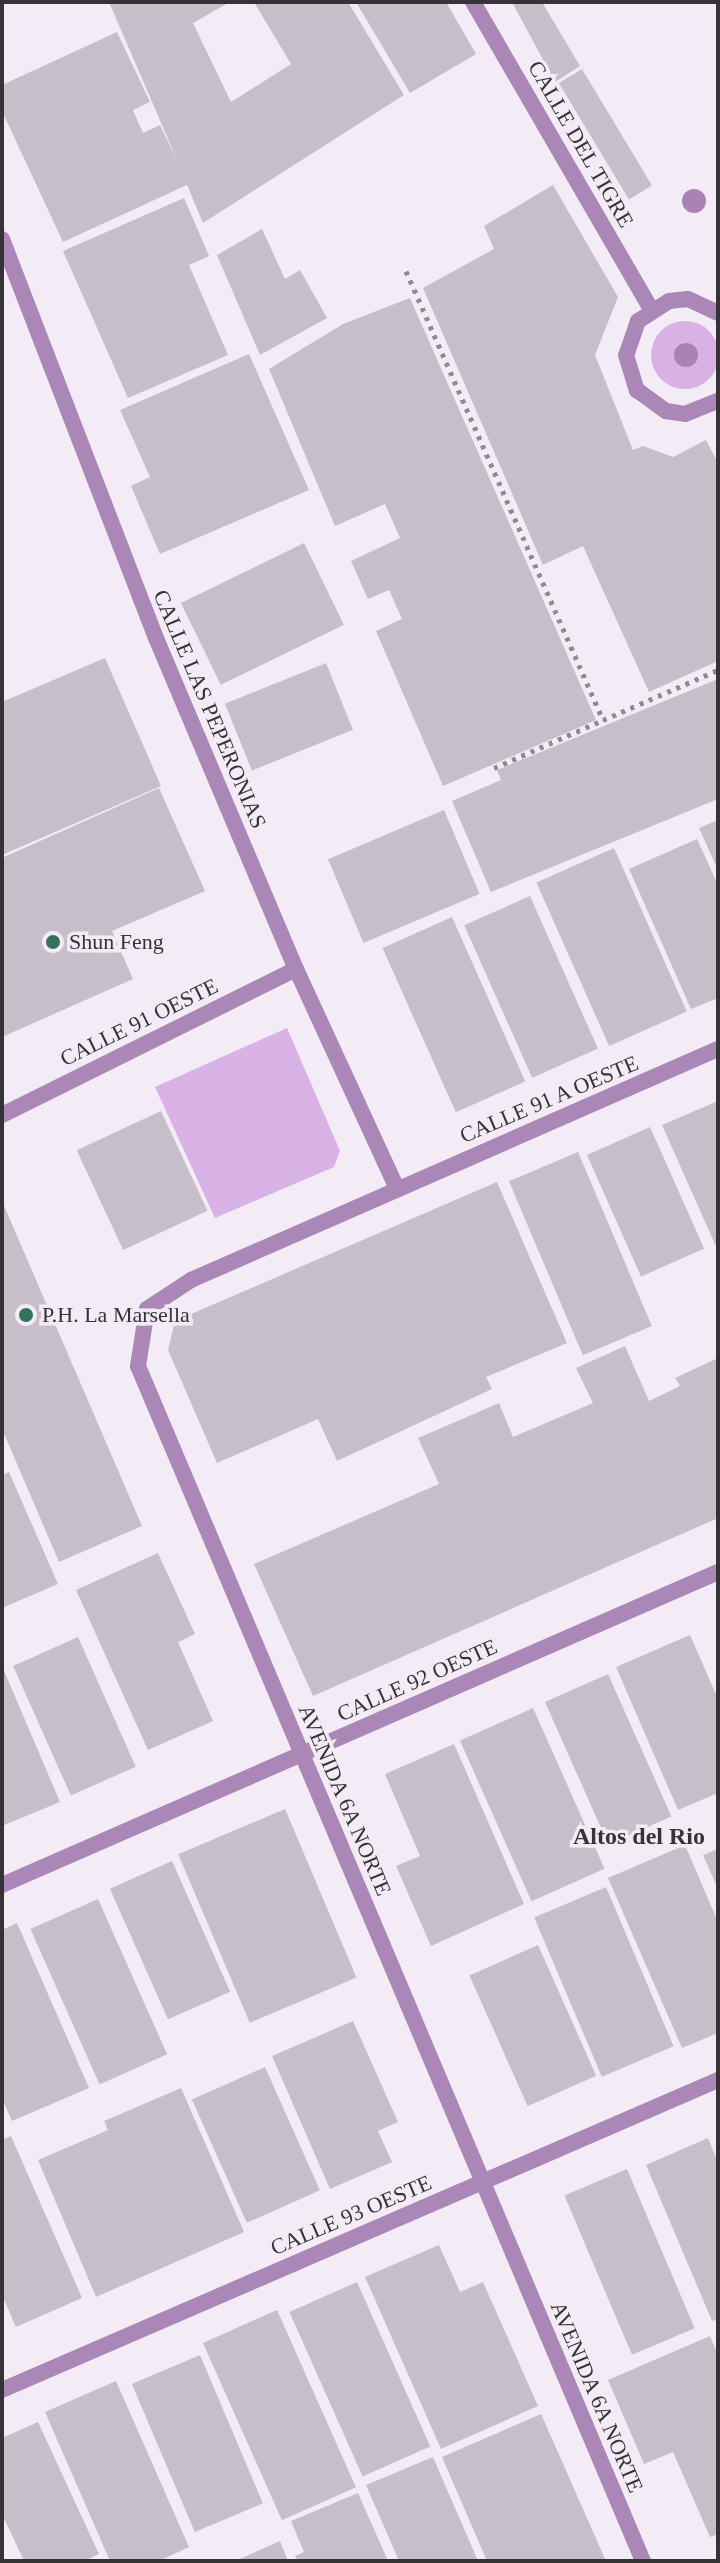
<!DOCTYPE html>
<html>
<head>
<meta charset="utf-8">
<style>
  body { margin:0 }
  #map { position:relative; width:720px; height:2563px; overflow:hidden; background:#f3ebf6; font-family:Georgia,serif }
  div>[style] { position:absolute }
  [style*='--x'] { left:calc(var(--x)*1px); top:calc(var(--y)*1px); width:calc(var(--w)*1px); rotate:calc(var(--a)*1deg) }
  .green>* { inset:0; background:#d8b2e4 }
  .round { border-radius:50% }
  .building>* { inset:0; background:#c6bfc9; transform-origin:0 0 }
  .path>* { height:5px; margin-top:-2.5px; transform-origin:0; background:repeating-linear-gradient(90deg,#908b92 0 4px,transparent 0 10px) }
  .street>* { height:16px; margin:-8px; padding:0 8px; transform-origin:8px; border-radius:8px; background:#ab87b7 }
  .trees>* { width:24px; height:24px; margin:-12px; border-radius:50%; background:#aa82b6 }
  .dots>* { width:22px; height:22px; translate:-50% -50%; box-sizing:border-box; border:4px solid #f3ebf6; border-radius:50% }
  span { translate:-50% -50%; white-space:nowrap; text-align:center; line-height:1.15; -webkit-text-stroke:7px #f3ebf6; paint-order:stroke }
  .street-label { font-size:22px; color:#363337 }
  .poi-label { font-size:22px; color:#363337 }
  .left { translate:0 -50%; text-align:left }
  .neighbourhood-label { font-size:24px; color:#363337; font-weight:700 }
  .frame { position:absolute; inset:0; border:4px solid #363337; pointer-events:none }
</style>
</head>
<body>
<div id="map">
  <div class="green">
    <div class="round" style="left:651px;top:321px;width:68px;height:68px"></div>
    <div style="clip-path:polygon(287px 1028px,340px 1151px,334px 1167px,215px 1218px,155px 1087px)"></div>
  </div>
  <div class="building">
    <div style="clip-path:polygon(109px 2px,230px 2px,193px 23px,231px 102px,291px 64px,254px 2px,348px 2px,404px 95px,203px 223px,187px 185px,63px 242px,2px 111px,2px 85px,117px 32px,150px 102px,133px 110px,143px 133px,160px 125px,178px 162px)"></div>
    <div style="clip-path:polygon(356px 2px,446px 2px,476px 54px,410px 93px)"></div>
    <div style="clip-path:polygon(512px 2px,542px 2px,580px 66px,555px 82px)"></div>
    <div style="left:582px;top:69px;width:136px;height:27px;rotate:59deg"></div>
    <div style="clip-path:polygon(553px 185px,618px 297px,595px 355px,633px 450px,643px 446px,673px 457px,706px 440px,718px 463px,718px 661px,649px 692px,583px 546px,543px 565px,423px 288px,494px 249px,484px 226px)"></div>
    <div style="clip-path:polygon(184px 198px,209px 256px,189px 265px,228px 355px,128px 398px,63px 251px)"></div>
    <div style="clip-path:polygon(262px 229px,285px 279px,300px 270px,327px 318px,260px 355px,217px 255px)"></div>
    <div style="clip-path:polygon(410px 298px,596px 720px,443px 786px,376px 631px,402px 619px,389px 590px,368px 599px,351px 561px,400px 538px,385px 504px,335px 526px,269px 369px,343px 324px)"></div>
    <div style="clip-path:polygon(249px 354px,309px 490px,160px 554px,131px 486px,150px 477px,120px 410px)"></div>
    <div style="left:304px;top:543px;width:91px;height:137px;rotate:64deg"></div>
    <div style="clip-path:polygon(105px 658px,161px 786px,2px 855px,2px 702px)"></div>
    <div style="left:326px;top:663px;width:72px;height:109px;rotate:68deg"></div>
    <div style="clip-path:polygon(718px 679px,718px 799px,491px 892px,452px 801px,501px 780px,497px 770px)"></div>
    <div style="clip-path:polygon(159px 788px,205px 891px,112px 931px,133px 979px,2px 1037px,2px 858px)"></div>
    <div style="left:444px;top:810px;width:91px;height:126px;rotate:67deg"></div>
    <div style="clip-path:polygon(718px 820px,718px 870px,699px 828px)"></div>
    <div style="clip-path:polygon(697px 839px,718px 885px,718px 998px,691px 1009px,629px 869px)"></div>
    <div style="left:614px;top:848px;width:179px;height:85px;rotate:66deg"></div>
    <div style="left:530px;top:896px;width:167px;height:72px;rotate:66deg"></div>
    <div style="left:452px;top:917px;width:180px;height:76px;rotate:66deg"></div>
    <div style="clip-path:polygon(718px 1101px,718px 1251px,662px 1125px)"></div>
    <div style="left:161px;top:1111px;width:110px;height:93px;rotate:65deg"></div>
    <div style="left:650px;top:1127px;width:133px;height:69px;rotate:66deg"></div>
    <div style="left:578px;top:1152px;width:189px;height:75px;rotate:67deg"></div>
    <div style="clip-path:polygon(497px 1182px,567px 1343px,486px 1377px,492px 1389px,337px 1461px,318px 1419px,217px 1463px,168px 1350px,175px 1321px)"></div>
    <div style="clip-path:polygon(2px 1201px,142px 1526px,59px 1562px,2px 1429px)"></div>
    <div style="clip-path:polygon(625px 1346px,649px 1401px,680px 1386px,675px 1378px,718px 1358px,718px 1518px,313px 1696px,254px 1564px,439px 1484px,418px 1438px,499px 1403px,513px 1437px,593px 1403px,576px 1368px)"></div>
    <div style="clip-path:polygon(9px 1472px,58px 1584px,2px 1608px,2px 1475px)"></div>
    <div style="clip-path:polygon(158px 1553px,195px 1634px,178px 1642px,213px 1721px,148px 1750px,76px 1590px)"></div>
    <div style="clip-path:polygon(690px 1635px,718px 1699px,718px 1793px,678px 1810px,616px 1667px)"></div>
    <div style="left:78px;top:1637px;width:142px;height:71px;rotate:66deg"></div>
    <div style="clip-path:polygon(2px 1666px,60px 1802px,2px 1826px)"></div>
    <div style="left:608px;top:1674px;width:156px;height:69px;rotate:66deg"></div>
    <div style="left:533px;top:1708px;width:176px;height:80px;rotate:66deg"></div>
    <div style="clip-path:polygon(454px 1744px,524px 1904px,431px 1946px,396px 1866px,420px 1856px,385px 1774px)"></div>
    <div style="left:285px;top:1809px;width:183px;height:116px;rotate:67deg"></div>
    <div style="clip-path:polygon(685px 1845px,718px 1922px,718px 2033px,682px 2048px,608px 1878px)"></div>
    <div style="clip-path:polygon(718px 1849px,718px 1889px,703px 1855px)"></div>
    <div style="left:172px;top:1861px;width:143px;height:68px;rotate:66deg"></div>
    <div style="left:606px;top:1887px;width:173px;height:78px;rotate:67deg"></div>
    <div style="left:98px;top:1899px;width:170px;height:74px;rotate:66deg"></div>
    <div style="clip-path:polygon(17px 1923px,89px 2088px,12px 2121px,2px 2098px,2px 1930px)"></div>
    <div style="left:538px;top:1945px;width:143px;height:75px;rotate:66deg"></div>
    <div style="clip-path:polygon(353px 2021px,398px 2122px,378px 2131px,392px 2162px,330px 2189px,272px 2056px)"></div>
    <div style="left:265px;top:2067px;width:135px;height:80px;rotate:66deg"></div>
    <div style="clip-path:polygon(181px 2088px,244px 2232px,96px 2297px,38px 2160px,108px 2130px,104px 2121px)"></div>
    <div style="clip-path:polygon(11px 2136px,82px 2298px,16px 2327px,2px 2295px,2px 2140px)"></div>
    <div style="clip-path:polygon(708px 2138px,718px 2163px,718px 2319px,712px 2321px,646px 2165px)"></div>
    <div style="left:627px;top:2169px;width:173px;height:68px;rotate:67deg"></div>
    <div style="clip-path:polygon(439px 2245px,460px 2292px,483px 2282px,538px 2406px,441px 2449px,365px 2277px)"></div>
    <div style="left:357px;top:2282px;width:180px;height:74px;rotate:66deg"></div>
    <div style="left:277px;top:2310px;width:194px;height:81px;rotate:66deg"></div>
    <div style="clip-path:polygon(710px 2336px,718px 2355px,718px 2534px,710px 2537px,673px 2452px,644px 2464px,608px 2380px)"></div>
    <div style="left:200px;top:2355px;width:161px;height:74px;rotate:67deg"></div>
    <div style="clip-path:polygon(116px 2381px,189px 2547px,159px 2561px,110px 2561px,45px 2412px)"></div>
    <div style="clip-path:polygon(541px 2414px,606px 2561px,487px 2561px,442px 2457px)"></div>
    <div style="clip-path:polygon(38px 2422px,99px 2554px,84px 2561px,24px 2561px,2px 2514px,2px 2438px)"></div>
    <div style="clip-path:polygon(433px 2457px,478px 2561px,399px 2561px,366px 2485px)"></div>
    <div style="clip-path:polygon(358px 2493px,388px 2561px,298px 2561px,295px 2556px,304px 2552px,291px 2521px)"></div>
    <div style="clip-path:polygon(280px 2541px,288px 2561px,235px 2561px)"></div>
  </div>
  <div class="path">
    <div style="--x:406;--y:271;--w:490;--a:66.3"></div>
    <div style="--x:603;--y:720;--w:125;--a:-23.5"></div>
    <div style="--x:494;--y:768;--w:119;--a:-23.8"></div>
  </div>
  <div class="street">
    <div style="--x:473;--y:2;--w:355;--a:59.9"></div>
    <div style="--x:2;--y:239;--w:428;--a:68.9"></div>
    <div style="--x:156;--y:638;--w:359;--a:67.1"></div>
    <div style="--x:296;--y:969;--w:242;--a:65.3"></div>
    <div style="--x:718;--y:313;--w:33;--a:-155"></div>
    <div style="--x:688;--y:299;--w:19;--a:174"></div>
    <div style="--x:669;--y:301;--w:37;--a:147"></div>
    <div style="--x:638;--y:321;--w:36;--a:109"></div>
    <div style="--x:626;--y:355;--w:37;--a:73"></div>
    <div style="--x:637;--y:390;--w:36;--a:36"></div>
    <div style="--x:666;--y:411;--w:19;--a:9"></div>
    <div style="--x:685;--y:414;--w:35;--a:-22"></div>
    <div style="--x:2;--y:1115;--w:328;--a:-26.4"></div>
    <div style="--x:2;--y:1885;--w:781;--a:-23.61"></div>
    <div style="--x:2;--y:2390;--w:780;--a:-23.41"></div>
    <div style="--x:643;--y:2561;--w:1297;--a:-112.91"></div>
    <div style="--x:138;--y:1366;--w:58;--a:-81"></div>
    <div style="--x:147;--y:1309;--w:53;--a:-33.4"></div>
    <div style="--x:191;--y:1280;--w:575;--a:-23.67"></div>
  </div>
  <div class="trees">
    <div style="left:694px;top:201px"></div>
    <div style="left:686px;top:355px"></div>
  </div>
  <div class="dots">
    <div style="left:53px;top:942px;background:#35725c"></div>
    <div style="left:26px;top:1315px;background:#35725c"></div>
  </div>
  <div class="street-label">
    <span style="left:581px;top:144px;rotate:60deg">CALLE DEL TIGRE</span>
    <span style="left:210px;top:709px;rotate:67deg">CALLE LAS PEPERONIAS</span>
    <span style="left:139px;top:1022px;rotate:-26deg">CALLE 91 OESTE</span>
    <span style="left:549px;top:1099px;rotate:-23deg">CALLE 91 A OESTE</span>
    <span style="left:417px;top:1680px;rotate:-24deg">CALLE 92 OESTE</span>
    <span style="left:345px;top:1800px;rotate:67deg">AVENIDA 6A NORTE</span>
    <span style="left:351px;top:2215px;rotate:-23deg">CALLE 93 OESTE</span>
    <span style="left:597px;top:2397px;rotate:67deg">AVENIDA 6A NORTE</span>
  </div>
  <div class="poi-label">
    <span class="left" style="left:69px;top:942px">Shun Feng</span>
    <span class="left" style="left:42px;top:1315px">P.H. La Marsella</span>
  </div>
  <div class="neighbourhood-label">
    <span style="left:639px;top:1837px">Altos del Rio</span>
  </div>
  <div class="frame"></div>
</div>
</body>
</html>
